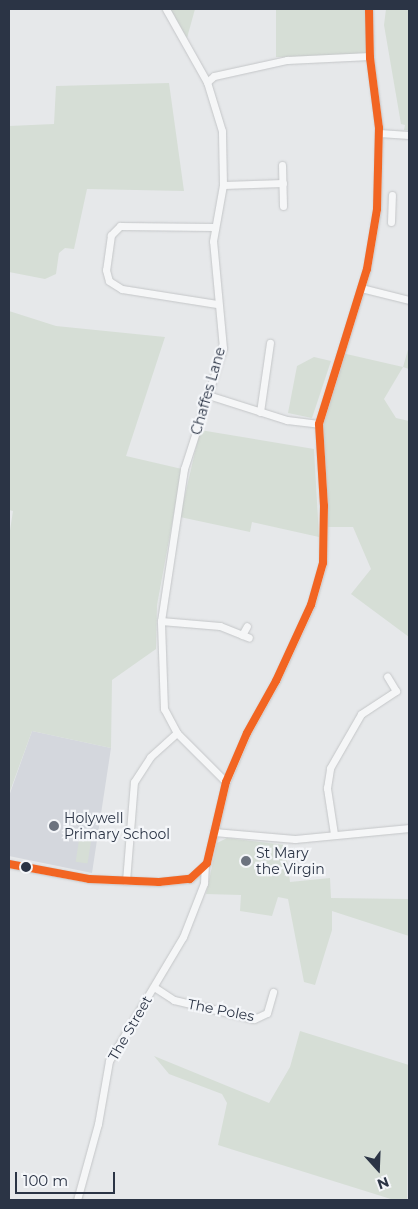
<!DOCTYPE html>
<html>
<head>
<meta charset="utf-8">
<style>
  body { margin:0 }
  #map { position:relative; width:418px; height:1209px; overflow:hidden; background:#e6e8ea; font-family:Montserrat,sans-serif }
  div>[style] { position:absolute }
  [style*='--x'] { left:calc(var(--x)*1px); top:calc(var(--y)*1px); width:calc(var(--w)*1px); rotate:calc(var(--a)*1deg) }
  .built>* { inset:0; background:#d4d7dd }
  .green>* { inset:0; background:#d6ded6; transform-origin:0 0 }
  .roads { filter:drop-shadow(0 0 1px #c4c6c8) drop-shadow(0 0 1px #c4c6c8) }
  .minor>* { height:7px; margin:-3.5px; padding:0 3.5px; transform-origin:3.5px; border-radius:3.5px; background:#f5f6f7 }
  .bus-1>* { height:8px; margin:-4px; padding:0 4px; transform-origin:4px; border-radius:4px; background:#f26522 }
  .dots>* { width:14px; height:14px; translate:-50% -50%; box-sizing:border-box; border:2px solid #f4f6f9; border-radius:50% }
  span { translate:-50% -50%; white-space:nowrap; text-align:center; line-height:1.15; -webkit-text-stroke:4.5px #f4f6f9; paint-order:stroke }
  .street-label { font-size:14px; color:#2b3445 }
  .poi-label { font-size:14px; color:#2b3445 }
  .left { translate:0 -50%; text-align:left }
  .frame { position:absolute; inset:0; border:10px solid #2b3445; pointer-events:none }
  .north { position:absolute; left:353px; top:1144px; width:50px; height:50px; -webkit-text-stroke:4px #f4f6f9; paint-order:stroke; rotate:160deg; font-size:14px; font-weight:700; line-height:20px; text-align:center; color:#2b3445 }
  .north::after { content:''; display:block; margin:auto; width:18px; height:22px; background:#2b3445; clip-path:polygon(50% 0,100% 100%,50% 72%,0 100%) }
  .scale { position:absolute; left:15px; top:1172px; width:100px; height:22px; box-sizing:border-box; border:2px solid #2b3445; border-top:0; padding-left:6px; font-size:15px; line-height:18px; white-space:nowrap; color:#2b3445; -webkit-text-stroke:4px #f4f6f9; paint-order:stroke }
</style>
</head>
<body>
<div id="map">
  <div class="built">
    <div style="clip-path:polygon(32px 731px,111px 748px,92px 873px,9px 856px,9px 796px)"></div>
  </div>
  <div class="green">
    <div style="clip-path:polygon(168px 9px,195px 9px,187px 38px)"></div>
    <div style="left:276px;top:9px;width:90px;height:48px"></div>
    <div style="clip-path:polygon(386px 9px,409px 9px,409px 130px,404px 130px,405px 125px,401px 124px,384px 25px)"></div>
    <div style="clip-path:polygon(169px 83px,184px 191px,87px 189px,74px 249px,65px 248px,59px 253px,56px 274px,45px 279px,9px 272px,9px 126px,54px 124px,56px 86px)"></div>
    <div style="clip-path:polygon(9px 311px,56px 326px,165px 337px,126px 456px,182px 469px,157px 605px,156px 649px,112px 680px,111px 748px,32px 731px,9px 794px,9px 537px,13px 511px,9px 510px)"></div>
    <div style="clip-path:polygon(409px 346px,409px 369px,403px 367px,384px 399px,396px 418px,409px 421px,409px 637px,351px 594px,371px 569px,353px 527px,326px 527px,322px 426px,342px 353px,403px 367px)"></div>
    <div style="clip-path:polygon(314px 357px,331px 361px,312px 418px,288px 413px,297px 366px)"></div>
    <div style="clip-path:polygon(200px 430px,314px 449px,319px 537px,252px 522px,250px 532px,180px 517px)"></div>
    <div style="left:80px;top:834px;width:12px;height:28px;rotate:9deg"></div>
    <div style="clip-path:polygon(227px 838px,285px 845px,290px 882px,330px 878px,331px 898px,409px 899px,409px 936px,332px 911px,332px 930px,315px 985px,304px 982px,288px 899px,278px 897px,272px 916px,240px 911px,241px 895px,206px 894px,217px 843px)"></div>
    <div style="clip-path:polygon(300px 1031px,409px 1065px,407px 1200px,394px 1200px,218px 1145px,227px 1103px,222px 1094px,169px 1074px,154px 1056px,269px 1103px,290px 1067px)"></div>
  </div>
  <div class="roads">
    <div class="minor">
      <div style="--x:166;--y:9;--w:84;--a:60.7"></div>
      <div style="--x:379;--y:133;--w:30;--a:4"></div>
      <div style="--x:282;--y:165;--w:41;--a:88.6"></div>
      <div style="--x:223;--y:185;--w:60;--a:-1.9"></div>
      <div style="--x:391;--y:222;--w:27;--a:-88"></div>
      <div style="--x:214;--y:227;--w:94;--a:-179.4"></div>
      <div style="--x:120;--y:226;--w:13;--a:135"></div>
      <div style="--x:111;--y:235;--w:35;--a:98"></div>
      <div style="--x:106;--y:270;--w:11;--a:75"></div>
      <div style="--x:109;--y:281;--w:15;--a:32"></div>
      <div style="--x:122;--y:289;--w:96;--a:9"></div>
      <div style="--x:361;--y:288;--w:49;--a:14"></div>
      <div style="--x:208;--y:395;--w:83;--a:17.6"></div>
      <div style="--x:287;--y:420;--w:32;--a:7"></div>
      <div style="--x:260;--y:412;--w:70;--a:-81.8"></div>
      <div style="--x:161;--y:621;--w:59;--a:4.8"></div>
      <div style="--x:220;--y:626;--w:31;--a:22"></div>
      <div style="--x:242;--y:635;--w:10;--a:-61"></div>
      <div style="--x:226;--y:782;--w:69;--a:-135"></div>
      <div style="--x:177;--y:733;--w:27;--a:-118"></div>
      <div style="--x:164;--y:709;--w:88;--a:-92"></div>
      <div style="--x:161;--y:621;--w:154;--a:-81.4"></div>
      <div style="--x:184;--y:469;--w:127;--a:-72.1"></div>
      <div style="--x:223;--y:348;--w:107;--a:-95.3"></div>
      <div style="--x:213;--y:241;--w:57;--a:-79.9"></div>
      <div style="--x:223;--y:185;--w:54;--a:-91.1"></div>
      <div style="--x:222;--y:131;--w:51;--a:-107"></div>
      <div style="--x:207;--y:82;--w:9;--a:-41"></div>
      <div style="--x:214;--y:76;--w:75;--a:-12.4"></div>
      <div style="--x:287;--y:60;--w:83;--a:-2.8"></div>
      <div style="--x:214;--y:832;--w:81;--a:4.9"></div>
      <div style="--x:295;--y:839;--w:115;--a:-5.5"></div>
      <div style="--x:334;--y:834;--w:47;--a:-98.7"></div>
      <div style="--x:327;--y:788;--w:20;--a:-81"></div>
      <div style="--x:330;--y:768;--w:62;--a:-60.1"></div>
      <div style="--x:361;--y:714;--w:42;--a:-33.3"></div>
      <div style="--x:396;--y:691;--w:17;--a:-121"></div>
      <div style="--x:9;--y:864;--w:81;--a:10.6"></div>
      <div style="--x:89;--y:879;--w:70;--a:2.5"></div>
      <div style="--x:159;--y:882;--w:31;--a:-6"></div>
      <div style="--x:190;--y:879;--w:23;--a:-43"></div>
      <div style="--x:207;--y:863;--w:83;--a:-76.8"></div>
      <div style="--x:226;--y:782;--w:53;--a:-66.8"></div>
      <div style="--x:247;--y:733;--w:60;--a:-60.9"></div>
      <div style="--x:276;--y:681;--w:84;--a:-65.3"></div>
      <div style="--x:311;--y:605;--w:44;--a:-74.1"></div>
      <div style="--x:323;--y:563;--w:57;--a:-89"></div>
      <div style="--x:324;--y:506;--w:82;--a:-93.5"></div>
      <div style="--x:319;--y:424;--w:162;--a:-72.8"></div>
      <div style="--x:367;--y:269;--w:61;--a:-80.5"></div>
      <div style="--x:377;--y:209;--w:81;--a:-88.6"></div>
      <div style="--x:379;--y:128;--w:71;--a:-97.3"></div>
      <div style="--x:370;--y:58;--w:49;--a:-91.2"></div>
      <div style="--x:126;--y:881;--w:99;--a:-85.4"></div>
      <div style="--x:134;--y:782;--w:30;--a:-57"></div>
      <div style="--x:150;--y:757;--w:36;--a:-42"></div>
      <div style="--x:154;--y:987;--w:24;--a:33"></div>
      <div style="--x:174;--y:1000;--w:82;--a:13.4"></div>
      <div style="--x:254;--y:1019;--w:14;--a:-25"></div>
      <div style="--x:267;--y:1013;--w:22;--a:-74"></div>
      <div style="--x:77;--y:1200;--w:79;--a:-74.6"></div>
      <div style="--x:98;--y:1124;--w:64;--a:-80.1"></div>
      <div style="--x:109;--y:1061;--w:144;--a:-59.2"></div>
      <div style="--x:183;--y:937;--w:58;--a:-68.7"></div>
      <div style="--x:204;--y:883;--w:17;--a:-87"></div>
    </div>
  </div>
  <div class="bus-1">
    <div style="--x:9;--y:864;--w:81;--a:10.6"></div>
    <div style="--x:89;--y:879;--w:70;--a:2.5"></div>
    <div style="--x:159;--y:882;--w:31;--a:-6"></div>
    <div style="--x:190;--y:879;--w:23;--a:-43"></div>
    <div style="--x:207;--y:863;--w:83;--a:-76.8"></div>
    <div style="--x:226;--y:782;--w:53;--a:-66.8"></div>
    <div style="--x:247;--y:733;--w:60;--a:-60.9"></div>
    <div style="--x:276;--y:681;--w:84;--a:-65.3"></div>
    <div style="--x:311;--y:605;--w:44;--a:-74.1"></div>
    <div style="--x:323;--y:563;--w:57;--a:-89"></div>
    <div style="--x:324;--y:506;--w:82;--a:-93.5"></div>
    <div style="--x:319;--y:424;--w:162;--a:-72.8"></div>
    <div style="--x:367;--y:269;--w:61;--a:-80.5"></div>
    <div style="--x:377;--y:209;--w:81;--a:-88.6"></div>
    <div style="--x:379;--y:128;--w:71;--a:-97.3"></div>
    <div style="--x:370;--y:58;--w:49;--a:-91.2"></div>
  </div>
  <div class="dots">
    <div style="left:54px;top:826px;background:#6c737f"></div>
    <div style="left:246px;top:861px;background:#6c737f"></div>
    <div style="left:26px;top:867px;background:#2b3445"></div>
  </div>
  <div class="street-label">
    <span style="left:208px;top:391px;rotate:-74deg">Chaffes Lane</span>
    <span style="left:221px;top:1010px;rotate:11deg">The Poles</span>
    <span style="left:130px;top:1028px;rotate:-60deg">The Street</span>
  </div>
  <div class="poi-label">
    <span class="left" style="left:64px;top:826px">Holywell<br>Primary School</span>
    <span class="left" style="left:256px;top:861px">St Mary<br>the Virgin</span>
  </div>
  <div class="frame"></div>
  <div class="north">N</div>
  <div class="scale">100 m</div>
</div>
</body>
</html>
